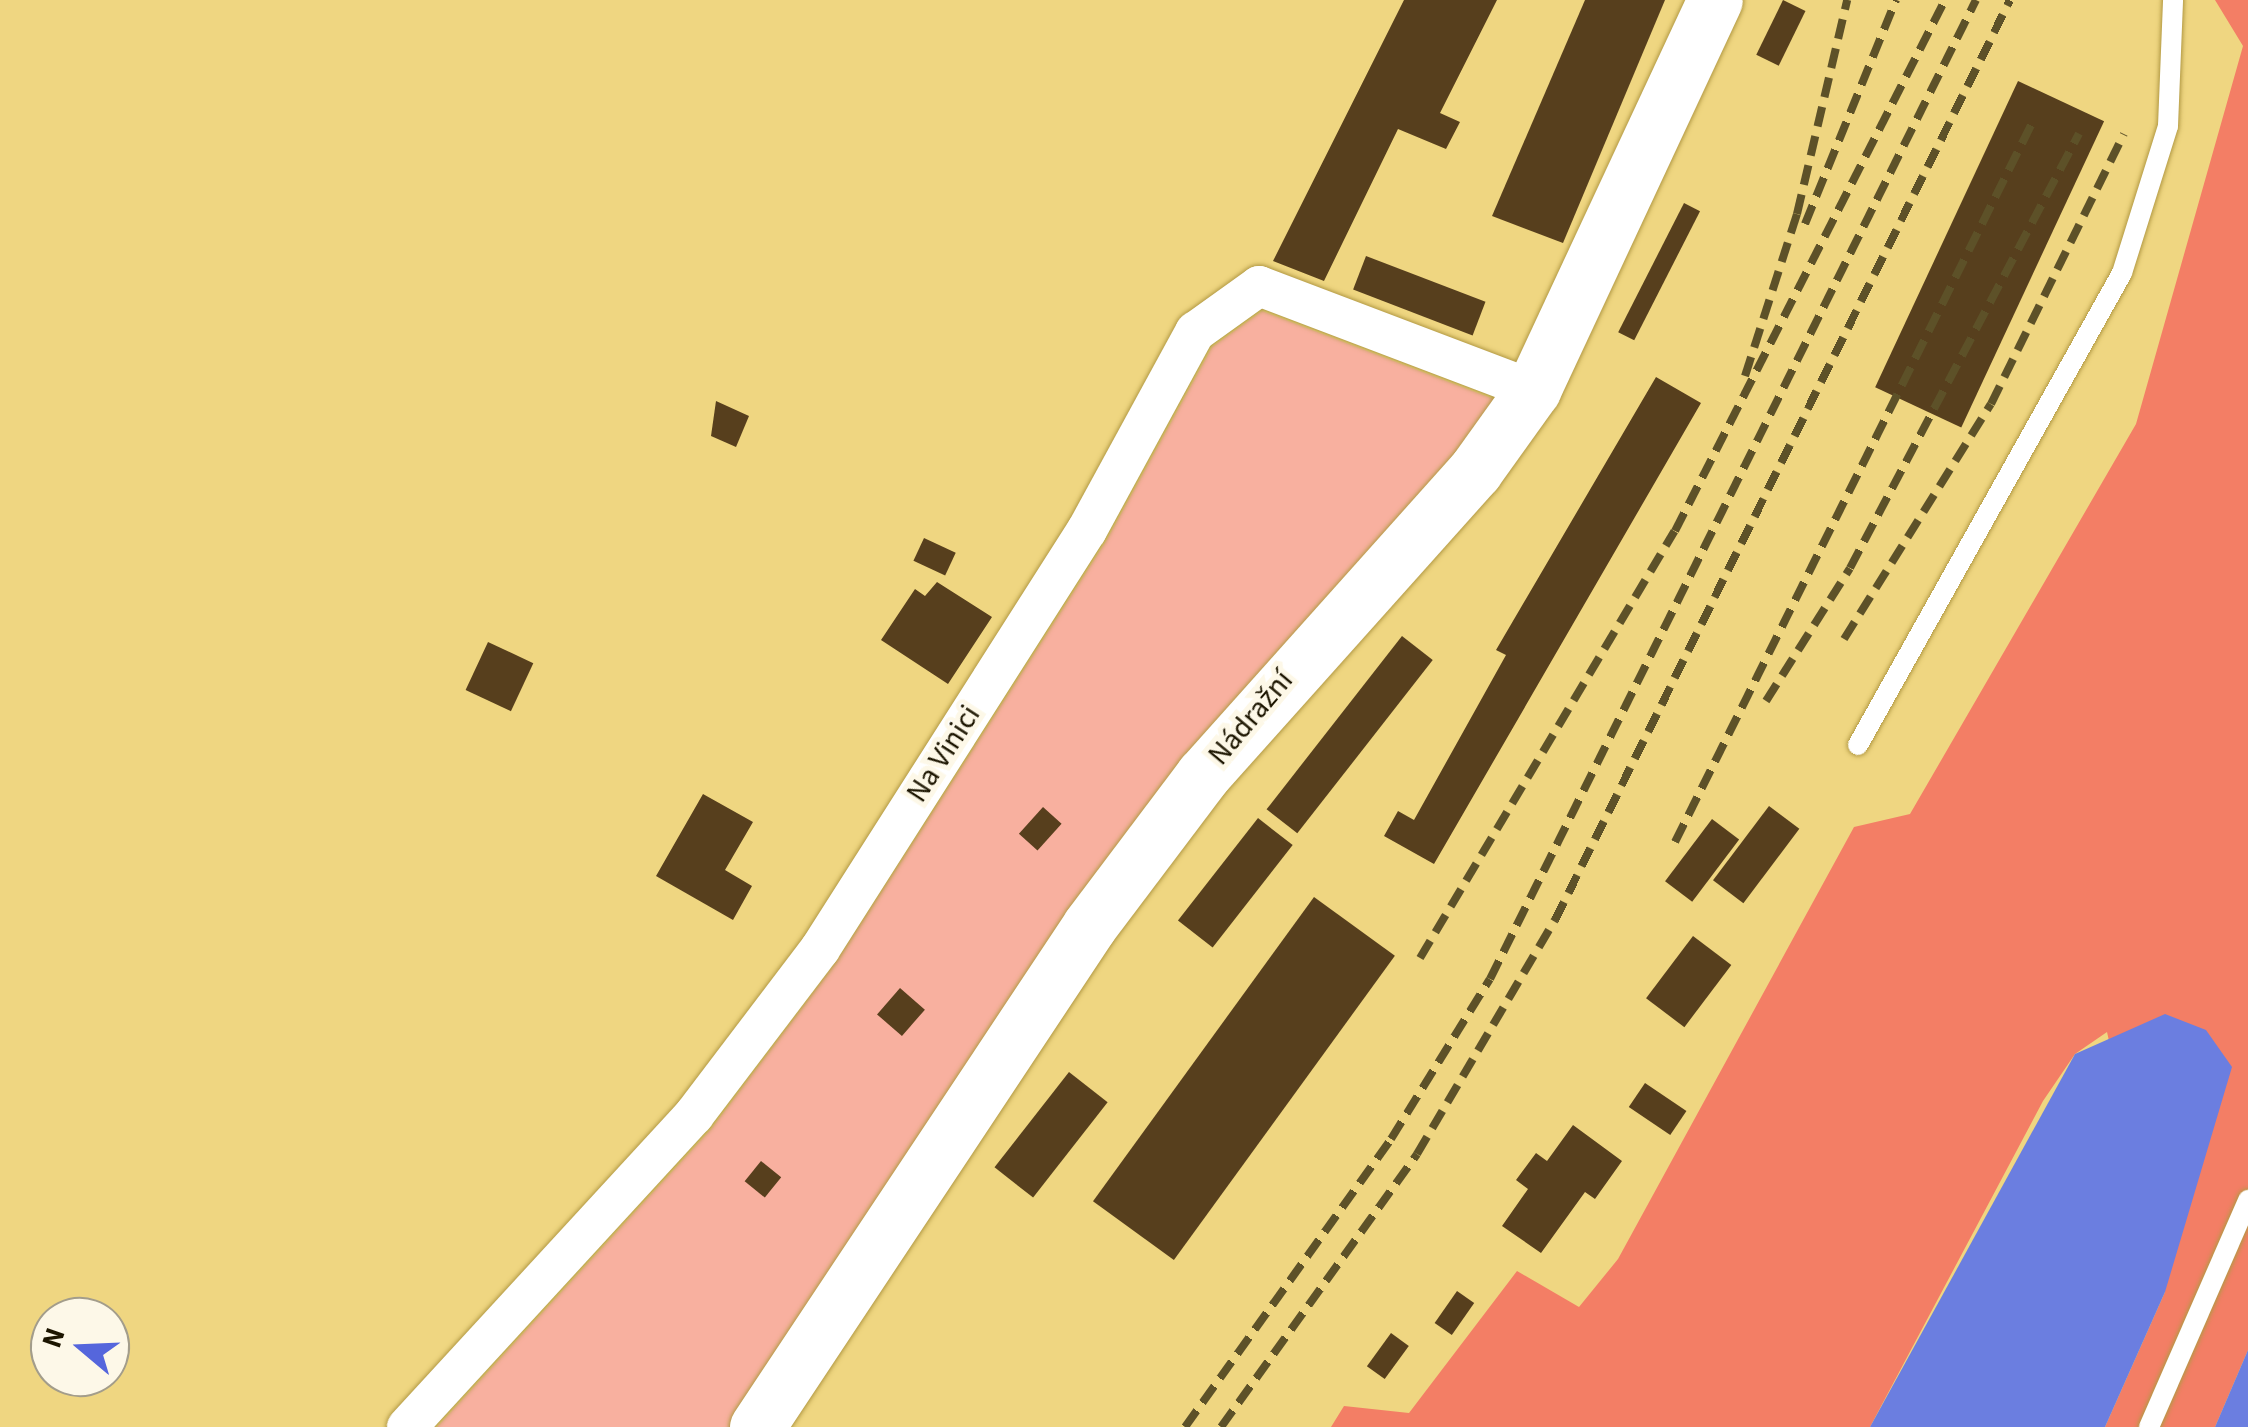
<!DOCTYPE html>
<html>
<head>
<meta charset="utf-8">
<style>
  body { margin:0 }
  #map { position:relative; width:2248px; height:1427px; overflow:hidden; background:#efd681; font-family:"Source Sans 3",sans-serif }
  div>[style] { position:absolute }
  [style*='--x'] { left:calc(var(--x)*1px); top:calc(var(--y)*1px); width:calc(var(--w)*1px); rotate:calc(var(--a)*1deg) }
  .green>* { inset:0; background:#f8b09f }
  .forest>* { inset:0; background:#f37e65 }
  .water>* { inset:0; background:#6b7ee0 }
  .building>* { inset:0; background:#573f1d; transform-origin:0 0 }
  .roads { filter:drop-shadow(0 0 2px #b29944) drop-shadow(0 0 2px #b29944) }
  .service>* { height:20px; margin:-10px; padding:0 10px; transform-origin:10px; border-radius:10px; background:#fff }
  .minor>* { height:40px; margin:-20px; padding:0 20px; transform-origin:20px; border-radius:20px; background:#fff }
  .secondary>* { height:55px; margin:-27.5px; padding:0 27.5px; transform-origin:27.5px; border-radius:27.5px; background:#fff }
  .rail>* { height:8px; margin-top:-4px; transform-origin:0; background:repeating-linear-gradient(90deg,#5d5128 0 20px,transparent 0 30px) }
  span { translate:-50% -50%; white-space:nowrap; text-align:center; line-height:1.15; -webkit-text-stroke:10px #fdf8e8; paint-order:stroke }
  .street-label { font-size:30px; color:#1c1500 }
  .north { position:absolute; left:30px; top:1297px; width:100px; height:100px; box-sizing:border-box; background:#fdf8e8; border:2px solid #a39d8b; border-radius:50%; rotate:289deg; font-size:28px; font-weight:700; line-height:40px; text-align:center; color:#1c1500 }
  .north::after { content:''; display:block; margin:auto; width:35px; height:45px; background:#5566dc; clip-path:polygon(50% 0,100% 100%,50% 72%,0 100%) }
</style>
</head>
<body>
<div id="map">
  <div class="green">
    <div style="clip-path:polygon(1262px 311px,1499px 401px,732px 1427px,437px 1427px,711px 1129px,837px 961px,1106px 541px,1212px 347px)"></div>
  </div>
  <div class="forest">
    <div style="clip-path:polygon(2215px 0,2248px 0,2248px 1350px,2215px 1427px,2105px 1427px,2165px 1292px,2107px 1032px,2075px 1054px,2043px 1101px,1870px 1427px,1331px 1427px,1344px 1406px,1409px 1413px,1517px 1271px,1579px 1307px,1618px 1259px,1854px 827px,1910px 814px,2136px 424px,2243px 46px)"></div>
  </div>
  <div class="water">
    <div style="clip-path:polygon(2165px 1014px,2206px 1030px,2232px 1067px,2165px 1292px,2105px 1427px,1870px 1427px,2075px 1054px)"></div>
    <div style="clip-path:polygon(2248px 1350px,2248px 1427px,2215px 1427px)"></div>
  </div>
  <div class="building">
    <div style="clip-path:polygon(1404px 0,1497px 0,1440px 113px,1460px 122px,1446px 149px,1398px 129px,1324px 281px,1273px 261px)"></div>
    <div style="clip-path:polygon(1585px 0,1665px 0,1563px 243px,1492px 216px)"></div>
    <div style="left:1783px;top:0;width:25px;height:61px;rotate:26deg"></div>
    <div style="left:2018px;top:81px;width:95px;height:338px;rotate:25deg"></div>
    <div style="left:1684px;top:203px;width:18px;height:145px;rotate:27deg"></div>
    <div style="left:1366px;top:256px;width:128px;height:36px;rotate:21deg"></div>
    <div style="clip-path:polygon(1656px 377px,1701px 403px,1434px 864px,1384px 836px,1398px 811px,1414px 820px,1506px 655px,1496px 650px)"></div>
    <div style="clip-path:polygon(716px 401px,749px 416px,736px 447px,711px 436px)"></div>
    <div style="left:924px;top:538px;width:35px;height:25px;rotate:25deg"></div>
    <div style="clip-path:polygon(937px 582px,992px 617px,948px 684px,881px 640px,915px 589px,925px 596px)"></div>
    <div style="left:1402px;top:636px;width:39px;height:220px;rotate:38deg"></div>
    <div style="left:488px;top:642px;width:50px;height:53px;rotate:25deg"></div>
    <div style="clip-path:polygon(703px 794px,753px 822px,725px 870px,752px 886px,733px 920px,656px 876px)"></div>
    <div style="left:1769px;top:806px;width:38px;height:93px;rotate:37deg"></div>
    <div style="left:1043px;top:807px;width:25px;height:36px;rotate:42deg"></div>
    <div style="left:1258px;top:818px;width:44px;height:130px;rotate:38deg"></div>
    <div style="left:1712px;top:819px;width:34px;height:78px;rotate:37deg"></div>
    <div style="left:1314px;top:897px;width:100px;height:376px;rotate:36deg"></div>
    <div style="left:1693px;top:936px;width:48px;height:78px;rotate:37deg"></div>
    <div style="left:900px;top:988px;width:33px;height:35px;rotate:41deg"></div>
    <div style="left:1069px;top:1072px;width:49px;height:121px;rotate:38deg"></div>
    <div style="left:1645px;top:1083px;width:50px;height:29px;rotate:34deg"></div>
    <div style="clip-path:polygon(1573px 1125px,1622px 1161px,1595px 1199px,1585px 1192px,1541px 1253px,1502px 1226px,1528px 1189px,1516px 1180px,1536px 1153px,1547px 1161px)"></div>
    <div style="left:761px;top:1161px;width:26px;height:26px;rotate:39deg"></div>
    <div style="left:1457px;top:1291px;width:21px;height:39px;rotate:35deg"></div>
    <div style="left:1391px;top:1333px;width:22px;height:41px;rotate:36deg"></div>
  </div>
  <div class="roads">
    <div class="service">
      <div style="--x:1858;--y:745;--w:541;--a:-60.78"></div>
      <div style="--x:2122;--y:273;--w:154;--a:-72.6"></div>
      <div style="--x:2168;--y:126;--w:126;--a:-87.7"></div>
      <div style="--x:2149;--y:1427;--w:248;--a:-66.4"></div>
    </div>
    <div class="minor">
      <div style="--x:407;--y:1427;--w:424;--a:-47.4"></div>
      <div style="--x:694;--y:1115;--w:208;--a:-52.8"></div>
      <div style="--x:820;--y:949;--w:497;--a:-57.5"></div>
      <div style="--x:1087;--y:530;--w:226;--a:-61.4"></div>
      <div style="--x:1195;--y:332;--w:79;--a:-35.7"></div>
      <div style="--x:1259;--y:286;--w:293;--a:20.8"></div>
    </div>
    <div class="secondary">
      <div style="--x:757;--y:1427;--w:602;--a:-56.44"></div>
      <div style="--x:1090;--y:925;--w:188;--a:-53"></div>
      <div style="--x:1203;--y:775;--w:408;--a:-48.2"></div>
      <div style="--x:1475;--y:471;--w:100;--a:-54.4"></div>
      <div style="--x:1533;--y:390;--w:430;--a:-65"></div>
    </div>
  </div>
  <div class="rail">
    <div style="--x:1805;--y:224;--w:242;--a:-67.9"></div>
    <div style="--x:1745;--y:376;--w:170;--a:-72.2"></div>
    <div style="--x:1797;--y:214;--w:220;--a:-76.8"></div>
    <div style="--x:1844;--y:639;--w:277;--a:-58"></div>
    <div style="--x:1991;--y:404;--w:301;--a:-63.8"></div>
    <div style="--x:1766;--y:701;--w:157;--a:-57.7"></div>
    <div style="--x:1850;--y:568;--w:491;--a:-62.2"></div>
    <div style="--x:1675;--y:842;--w:809;--a:-63.59"></div>
    <div style="--x:1420;--y:958;--w:497;--a:-59.2"></div>
    <div style="--x:1675;--y:531;--w:596;--a:-63.05"></div>
    <div style="--x:1185;--y:1427;--w:354;--a:-54.4"></div>
    <div style="--x:1391;--y:1139;--w:188;--a:-58.3"></div>
    <div style="--x:1490;--y:979;--w:1093;--a:-63.6"></div>
    <div style="--x:1221;--y:1427;--w:336;--a:-54.3"></div>
    <div style="--x:1417;--y:1154;--w:272;--a:-59.5"></div>
    <div style="--x:1555;--y:920;--w:1026;--a:-63.68"></div>
  </div>
  <div class="street-label">
    <span style="left:1251px;top:718px;rotate:-50deg">Nádražní</span>
    <span style="left:944px;top:754px;rotate:-57deg">Na Vinici</span>
  </div>
  <div class="north">N</div>
</div>
</body>
</html>
